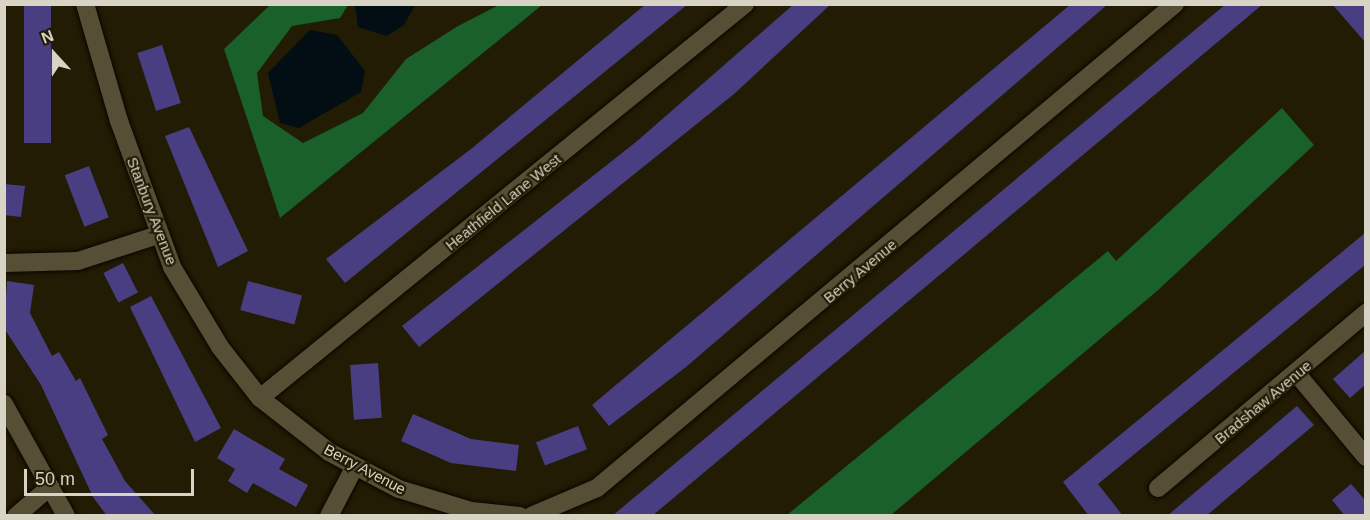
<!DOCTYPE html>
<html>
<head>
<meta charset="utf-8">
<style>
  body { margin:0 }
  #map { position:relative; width:1370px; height:520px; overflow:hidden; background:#221c04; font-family:Arial,sans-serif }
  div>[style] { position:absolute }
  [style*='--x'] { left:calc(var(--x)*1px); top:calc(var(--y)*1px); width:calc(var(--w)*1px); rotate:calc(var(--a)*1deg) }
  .forest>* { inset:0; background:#19602a }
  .water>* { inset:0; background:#030d14 }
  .building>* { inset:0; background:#4a3e82; transform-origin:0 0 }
  .roads { filter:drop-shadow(0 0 2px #0b0600) drop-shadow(0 0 2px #0b0600) }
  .minor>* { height:18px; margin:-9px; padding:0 9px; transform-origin:9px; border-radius:9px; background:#564f35 }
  span { translate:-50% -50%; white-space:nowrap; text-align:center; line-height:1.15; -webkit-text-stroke:4.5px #221c04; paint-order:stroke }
  .street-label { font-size:15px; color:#d7d3c5 }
  .frame { position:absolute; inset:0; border:6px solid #d7d3c5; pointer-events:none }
  .north { position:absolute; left:24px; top:24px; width:60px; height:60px; -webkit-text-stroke:4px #221c04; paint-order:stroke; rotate:339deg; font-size:16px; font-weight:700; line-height:24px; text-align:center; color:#d7d3c5 }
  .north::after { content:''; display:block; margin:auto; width:21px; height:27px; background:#d7d3c5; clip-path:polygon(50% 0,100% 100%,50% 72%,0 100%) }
  .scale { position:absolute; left:24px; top:469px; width:170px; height:27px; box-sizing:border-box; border:3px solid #d7d3c5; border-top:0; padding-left:8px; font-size:18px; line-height:21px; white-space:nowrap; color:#d7d3c5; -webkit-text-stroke:4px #221c04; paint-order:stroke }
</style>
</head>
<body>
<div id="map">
  <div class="forest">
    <div style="clip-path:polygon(270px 5px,348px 5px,340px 18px,292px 26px,257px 73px,263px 116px,303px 143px,363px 113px,406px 59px,458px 26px,499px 5px,542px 5px,280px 218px,224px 49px)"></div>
    <div style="clip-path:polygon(1282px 108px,1314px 145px,1157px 291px,891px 515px,787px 515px,1108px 251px,1116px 261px)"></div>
  </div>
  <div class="water">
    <div style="clip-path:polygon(355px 5px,355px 4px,415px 5px,404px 25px,387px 36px,358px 27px)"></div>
    <div style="clip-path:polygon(310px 30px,337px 35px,365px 71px,361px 92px,299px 128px,280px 123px,268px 73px)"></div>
  </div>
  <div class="building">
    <div style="left:24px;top:4px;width:27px;height:139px"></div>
    <div style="clip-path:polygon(646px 4px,688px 4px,345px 283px,326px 259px,471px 149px)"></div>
    <div style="clip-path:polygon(794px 4px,831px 4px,734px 94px,419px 347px,402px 326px,636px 142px)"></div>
    <div style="clip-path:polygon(1071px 4px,1108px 4px,686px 367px,609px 426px,592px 405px)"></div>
    <div style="clip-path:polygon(1226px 4px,1263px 4px,652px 516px,612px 516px)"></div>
    <div style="clip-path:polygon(1332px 4px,1365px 4px,1365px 42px)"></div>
    <div style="left:162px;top:45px;width:61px;height:26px;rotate:72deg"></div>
    <div style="clip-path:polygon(189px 127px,248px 251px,218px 267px,165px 136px)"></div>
    <div style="left:89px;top:166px;width:55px;height:26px;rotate:69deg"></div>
    <div style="clip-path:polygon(4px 184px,25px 186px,21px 217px,4px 215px)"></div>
    <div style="clip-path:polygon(1365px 233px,1365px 265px,1098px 484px,1123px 516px,1089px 516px,1063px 482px)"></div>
    <div style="left:123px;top:263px;width:33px;height:22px;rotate:63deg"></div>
    <div style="clip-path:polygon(7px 281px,34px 285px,30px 313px,52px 356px,59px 352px,76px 381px,80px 378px,108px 435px,102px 439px,125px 481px,156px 516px,107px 516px,93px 497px,41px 385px,4px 328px)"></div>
    <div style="left:248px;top:281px;width:56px;height:30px;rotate:15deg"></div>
    <div style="clip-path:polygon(151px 296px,221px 428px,195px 442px,130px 307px)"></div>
    <div style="clip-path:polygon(1365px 351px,1365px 385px,1350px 398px,1333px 379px)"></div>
    <div style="left:378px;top:363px;width:55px;height:28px;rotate:86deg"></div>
    <div style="clip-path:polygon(1297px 406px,1314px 425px,1283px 451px,1206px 516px,1167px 516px)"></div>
    <div style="clip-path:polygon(413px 414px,471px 439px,519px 445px,516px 471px,451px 463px,401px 441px)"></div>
    <div style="left:578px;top:426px;width:25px;height:45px;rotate:69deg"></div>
    <div style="clip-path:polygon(234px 429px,285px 459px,279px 469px,308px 485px,296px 507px,253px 483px,247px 493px,228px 481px,235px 469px,217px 458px)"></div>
    <div style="clip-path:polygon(1351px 484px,1365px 500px,1365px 516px,1345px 516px,1332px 500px)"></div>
  </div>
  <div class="roads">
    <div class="minor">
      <div style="--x:85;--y:4;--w:122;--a:73.8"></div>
      <div style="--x:119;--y:121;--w:155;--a:70"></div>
      <div style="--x:172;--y:267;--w:93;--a:59"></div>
      <div style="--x:220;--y:347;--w:65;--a:51.9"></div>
      <div style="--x:260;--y:398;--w:88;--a:38"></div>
      <div style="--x:329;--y:452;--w:79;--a:27.9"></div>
      <div style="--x:399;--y:489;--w:75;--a:17"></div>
      <div style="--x:471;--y:511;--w:49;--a:5.8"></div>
      <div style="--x:4;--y:263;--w:74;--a:-1.5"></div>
      <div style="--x:78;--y:261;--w:84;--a:-18"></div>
      <div style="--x:1297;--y:374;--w:108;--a:50.3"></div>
      <div style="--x:260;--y:398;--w:625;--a:-39.09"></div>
      <div style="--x:4;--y:404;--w:128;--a:61"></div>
      <div style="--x:1158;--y:488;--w:272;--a:-40.1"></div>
      <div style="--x:16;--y:516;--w:45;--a:-40.5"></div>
      <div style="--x:329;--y:516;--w:56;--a:-62.5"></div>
      <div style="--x:531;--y:516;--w:72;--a:-23"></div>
      <div style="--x:597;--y:488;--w:754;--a:-39.94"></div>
    </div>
  </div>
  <div class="street-label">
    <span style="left:503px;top:202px;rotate:-39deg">Heathfield Lane West</span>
    <span style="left:152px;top:211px;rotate:69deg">Stanbury Avenue</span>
    <span style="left:860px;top:271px;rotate:-40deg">Berry Avenue</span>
    <span style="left:1263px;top:402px;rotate:-40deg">Bradshaw Avenue</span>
    <span style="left:365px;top:469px;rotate:28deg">Berry Avenue</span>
  </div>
  <div class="frame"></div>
  <div class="north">N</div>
  <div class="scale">50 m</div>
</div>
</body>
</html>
